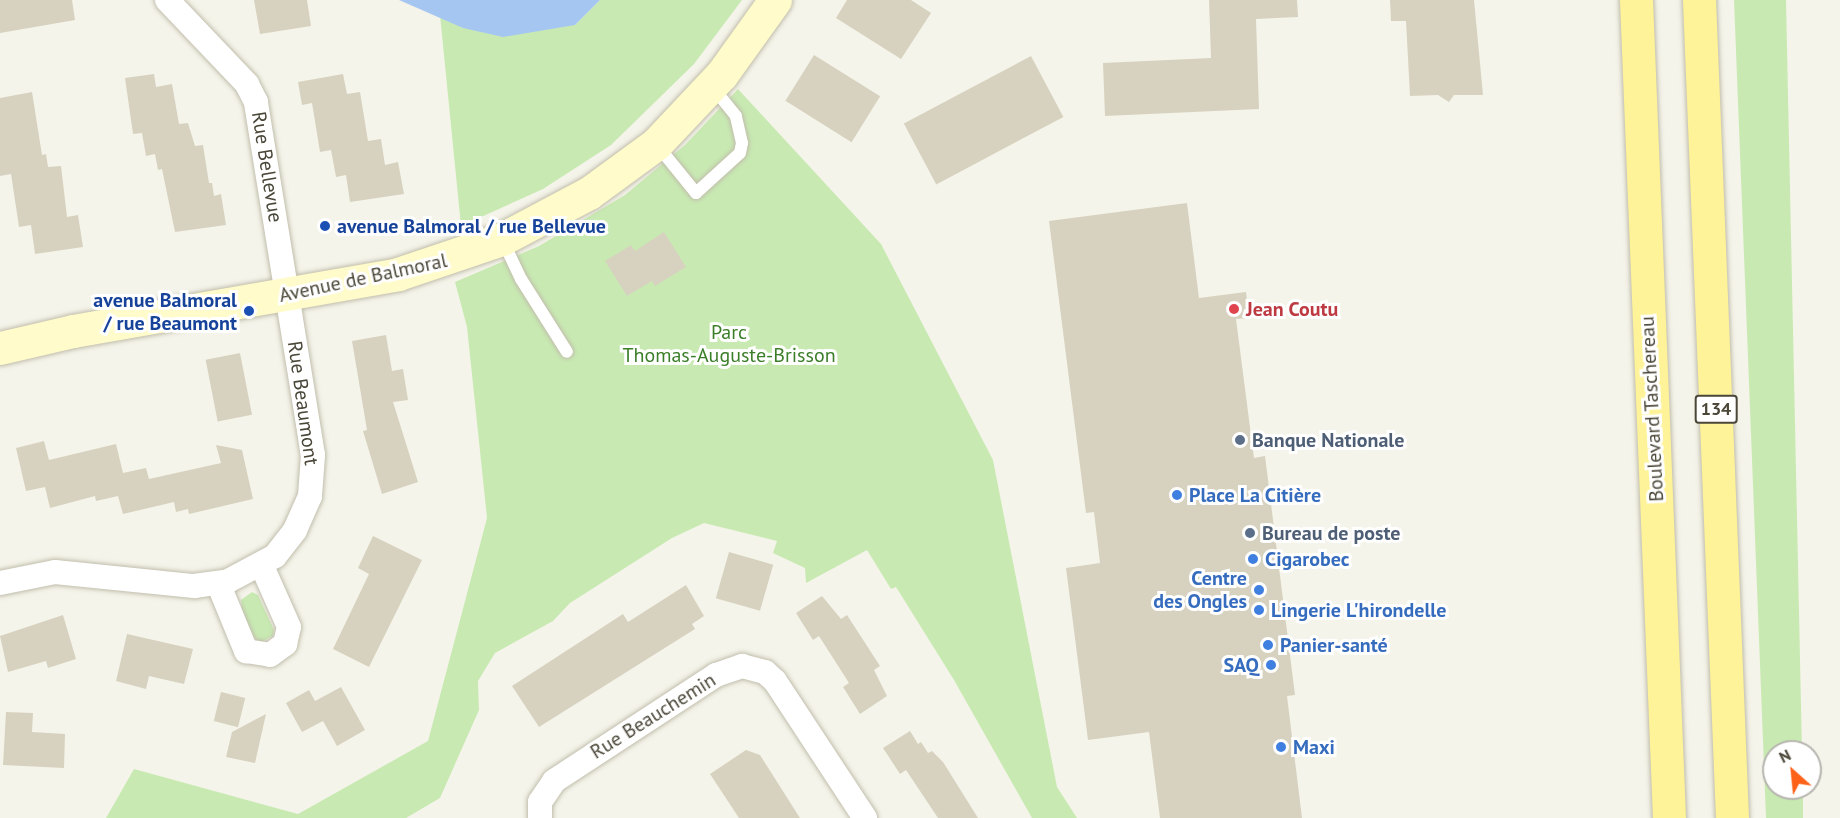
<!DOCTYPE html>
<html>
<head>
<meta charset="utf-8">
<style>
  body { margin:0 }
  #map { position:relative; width:1840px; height:818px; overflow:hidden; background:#f5f4ea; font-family:"PT Sans",sans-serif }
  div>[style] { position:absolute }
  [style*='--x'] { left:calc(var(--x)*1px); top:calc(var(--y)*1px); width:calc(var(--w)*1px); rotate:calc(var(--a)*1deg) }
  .green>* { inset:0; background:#c8eab2 }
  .water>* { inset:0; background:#a6c6f2 }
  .building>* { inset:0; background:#d7d2bf; transform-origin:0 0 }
  .roads { filter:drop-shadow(0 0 2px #c1beac) drop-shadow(0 0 2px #c1beac) }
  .lane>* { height:12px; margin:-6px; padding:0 6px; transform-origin:6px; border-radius:6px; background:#fff }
  .street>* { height:24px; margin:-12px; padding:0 12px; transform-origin:12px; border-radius:12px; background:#fff }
  .secondary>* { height:33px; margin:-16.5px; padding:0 16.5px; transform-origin:16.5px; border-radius:16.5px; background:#fffbca }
  .primary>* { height:33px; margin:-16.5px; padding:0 16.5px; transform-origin:16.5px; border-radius:16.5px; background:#fff399 }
  .dots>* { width:16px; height:16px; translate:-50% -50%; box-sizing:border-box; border:3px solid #fff; border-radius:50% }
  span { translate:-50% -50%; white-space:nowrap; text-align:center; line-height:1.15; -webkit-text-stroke:6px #fff; paint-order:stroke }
  .shield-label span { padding:2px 4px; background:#fff; border:2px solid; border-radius:4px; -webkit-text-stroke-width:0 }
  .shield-label { font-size:18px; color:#4a4638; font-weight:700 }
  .street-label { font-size:20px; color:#4a4638 }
  .transit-label { font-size:20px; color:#164399; font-weight:700 }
  .left { translate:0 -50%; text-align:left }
  .right { translate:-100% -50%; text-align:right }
  .health-label { font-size:20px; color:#be3a42; font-weight:700 }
  .park-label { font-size:20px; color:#3b7e28 }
  .service-label { font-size:20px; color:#4e5e75; font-weight:700 }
  .shop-label { font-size:20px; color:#366cbe; font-weight:700 }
  .north { position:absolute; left:1762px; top:740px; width:60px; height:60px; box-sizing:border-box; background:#fff; border:2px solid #b7b5af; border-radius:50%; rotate:333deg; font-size:16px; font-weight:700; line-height:24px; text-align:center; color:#4a4638 }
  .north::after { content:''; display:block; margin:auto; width:21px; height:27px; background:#fe6118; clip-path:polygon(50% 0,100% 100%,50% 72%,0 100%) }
</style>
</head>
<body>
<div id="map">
  <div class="green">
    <div style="clip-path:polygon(600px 0,742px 0,694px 64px,611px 145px,543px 189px,461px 226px,440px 15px,463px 28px,575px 25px)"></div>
    <div style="clip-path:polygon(1734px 0,1786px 0,1802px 752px,1774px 752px,1774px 788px,1803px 788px,1803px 818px,1766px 818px)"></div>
    <div style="clip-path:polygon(738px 89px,881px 244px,993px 460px,1057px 787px,1077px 818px,1032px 818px,954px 680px,896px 587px,891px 589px,867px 550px,806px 583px,805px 568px,773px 553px,777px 541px,704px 523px,672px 538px,570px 603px,553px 621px,495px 653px,478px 681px,479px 710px,440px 798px,406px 818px,106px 818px,134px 769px,298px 814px,428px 741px,487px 518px,467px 327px,455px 282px,539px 246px,625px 195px,685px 145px)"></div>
    <div style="clip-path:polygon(252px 592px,258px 595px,274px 630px,273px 636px,261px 642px,251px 636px,242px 608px,241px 600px)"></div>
  </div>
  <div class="water">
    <div style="clip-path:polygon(399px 0,600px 0,575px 25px,503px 37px,463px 28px)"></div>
  </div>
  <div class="building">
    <div style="clip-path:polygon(0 0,72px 0,75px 20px,0 33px)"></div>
    <div style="clip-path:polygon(254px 0,307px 0,311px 26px,260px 34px)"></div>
    <div style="clip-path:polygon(847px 0,911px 0,931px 13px,901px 59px,836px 18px)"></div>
    <div style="clip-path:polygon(1209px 0,1297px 0,1298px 17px,1256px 19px,1259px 109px,1105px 116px,1103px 63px,1211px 58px)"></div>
    <div style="clip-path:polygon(1390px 0,1474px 0,1483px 95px,1454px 95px,1449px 102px,1438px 95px,1410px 96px,1406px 21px,1391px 21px)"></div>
    <div style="left:814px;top:55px;width:78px;height:54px;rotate:32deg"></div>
    <div style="left:1031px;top:56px;width:69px;height:144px;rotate:62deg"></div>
    <div style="clip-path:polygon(154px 74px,156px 87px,172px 84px,179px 124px,188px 123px,195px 146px,203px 145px,209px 183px,212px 183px,214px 196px,221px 194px,226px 225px,175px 232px,162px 169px,158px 170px,155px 154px,146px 156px,142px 133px,133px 134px,125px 78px)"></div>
    <div style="clip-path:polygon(343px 74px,347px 94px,360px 92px,368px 141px,381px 139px,385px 165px,398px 162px,404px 194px,350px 202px,346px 175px,336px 177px,331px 150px,320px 152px,312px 103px,302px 105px,298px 82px)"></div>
    <div style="clip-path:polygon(32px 92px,42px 155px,46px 154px,48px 167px,61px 166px,67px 217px,78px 215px,83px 247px,35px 254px,31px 225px,19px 227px,11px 174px,0 176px,0 98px)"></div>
    <div style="clip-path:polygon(1187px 203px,1199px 298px,1246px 292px,1249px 318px,1236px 319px,1254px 458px,1265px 456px,1295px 695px,1287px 696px,1302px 818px,1160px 818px,1149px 732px,1088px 740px,1066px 568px,1100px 563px,1094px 512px,1086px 513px,1049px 221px)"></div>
    <div style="clip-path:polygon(664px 232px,686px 267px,655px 286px,652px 281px,627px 296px,605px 261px,631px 245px,635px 251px)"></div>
    <div style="clip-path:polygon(386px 335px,392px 371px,403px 369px,408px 400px,393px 402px,418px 482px,382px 494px,363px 431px,367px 430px,352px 341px)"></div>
    <div style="left:240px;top:353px;width:63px;height:35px;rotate:79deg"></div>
    <div style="clip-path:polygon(44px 441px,49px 460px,116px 444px,123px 473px,146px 468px,149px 479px,221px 463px,216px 445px,242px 450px,253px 499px,189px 514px,188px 509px,176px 512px,174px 502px,123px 514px,118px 496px,96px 501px,95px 496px,50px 508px,45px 487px,26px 491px,16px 448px)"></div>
    <div style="clip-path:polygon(373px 536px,422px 560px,369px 667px,333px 649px,369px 574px,358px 568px)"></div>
    <div style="left:729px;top:552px;width:46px;height:48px;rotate:16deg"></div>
    <div style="clip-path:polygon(686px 585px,704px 616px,692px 624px,695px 629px,539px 727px,512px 686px,623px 614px,628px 622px)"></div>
    <div style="clip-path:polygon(822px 596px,841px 619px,847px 615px,880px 666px,874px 670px,887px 696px,860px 714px,843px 687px,849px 683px,819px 636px,813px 640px,796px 613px)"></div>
    <div style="clip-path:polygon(63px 615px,76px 659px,48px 668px,46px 661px,8px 672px,0 636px)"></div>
    <div style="clip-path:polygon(127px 634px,193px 649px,184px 684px,149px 676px,146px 689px,116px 681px)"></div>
    <div style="clip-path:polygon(341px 687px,365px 730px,337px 746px,323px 721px,302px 732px,286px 703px,309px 690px,315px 701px)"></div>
    <div style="left:221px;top:692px;width:25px;height:30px;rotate:14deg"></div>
    <div style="clip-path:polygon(6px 712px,33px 713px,32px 732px,65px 734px,64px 768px,3px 765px)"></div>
    <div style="clip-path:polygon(266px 714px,255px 763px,226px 757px,232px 732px)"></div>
    <div style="clip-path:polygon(910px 731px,918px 744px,921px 742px,928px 753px,932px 751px,943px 762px,978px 818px,938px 818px,906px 770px,900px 774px,883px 748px)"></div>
    <div style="clip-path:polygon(746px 750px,760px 755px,800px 818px,739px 818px,710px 774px)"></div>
  </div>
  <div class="roads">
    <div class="lane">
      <div style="--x:657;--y:145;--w:62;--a:50.9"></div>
      <div style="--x:696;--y:193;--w:59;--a:-42.3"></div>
      <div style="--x:740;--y:153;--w:10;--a:-79"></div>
      <div style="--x:742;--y:143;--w:28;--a:-103"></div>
      <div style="--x:736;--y:116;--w:38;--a:-129"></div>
      <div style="--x:503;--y:241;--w:42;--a:64.7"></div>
      <div style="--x:521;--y:279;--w:86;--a:57.8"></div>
    </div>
    <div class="street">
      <div style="--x:0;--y:583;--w:56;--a:-11.3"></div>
      <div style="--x:55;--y:572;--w:140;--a:5.8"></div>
      <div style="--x:194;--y:586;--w:34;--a:-8"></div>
      <div style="--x:228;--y:581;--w:53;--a:-28"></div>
      <div style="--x:275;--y:556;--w:33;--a:-52"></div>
      <div style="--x:295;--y:530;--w:37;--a:-66"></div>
      <div style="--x:310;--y:496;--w:41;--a:-85.8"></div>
      <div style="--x:313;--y:455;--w:358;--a:-99.2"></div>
      <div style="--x:256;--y:102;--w:20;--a:-117"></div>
      <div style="--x:247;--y:84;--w:116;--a:-133.6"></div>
      <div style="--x:218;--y:583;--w:74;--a:67.6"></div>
      <div style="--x:246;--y:651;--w:24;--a:9"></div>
      <div style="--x:270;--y:655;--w:19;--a:-36"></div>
      <div style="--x:285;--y:644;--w:17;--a:-77"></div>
      <div style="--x:289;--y:627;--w:67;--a:-113.9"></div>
      <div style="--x:540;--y:818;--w:16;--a:-90"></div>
      <div style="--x:540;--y:802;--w:25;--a:-56"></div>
      <div style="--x:554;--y:781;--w:194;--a:-33.2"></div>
      <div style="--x:716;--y:675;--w:28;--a:-19"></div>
      <div style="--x:742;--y:666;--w:24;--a:15"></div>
      <div style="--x:765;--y:672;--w:13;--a:42"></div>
      <div style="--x:775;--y:681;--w:164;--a:56.7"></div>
    </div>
    <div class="secondary">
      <div style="--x:0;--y:348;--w:75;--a:-13.1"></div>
      <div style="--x:73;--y:331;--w:330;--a:-9.9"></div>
      <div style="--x:398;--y:274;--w:110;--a:-18.6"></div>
      <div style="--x:502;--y:239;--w:98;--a:-27.9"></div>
      <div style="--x:589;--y:193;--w:83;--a:-36.2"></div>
      <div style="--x:656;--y:144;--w:96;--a:-46.7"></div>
      <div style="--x:722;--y:74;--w:91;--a:-54.4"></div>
    </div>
    <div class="primary">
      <div style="--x:1636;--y:0;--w:819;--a:87.69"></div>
      <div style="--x:1699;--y:0;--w:819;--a:87.69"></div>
    </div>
  </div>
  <div class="dots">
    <div style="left:325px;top:226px;background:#1a4fb4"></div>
    <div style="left:1234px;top:309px;background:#e0444e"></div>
    <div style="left:249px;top:311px;background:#1a4fb4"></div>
    <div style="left:1240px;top:440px;background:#5c6f8a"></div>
    <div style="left:1177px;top:495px;background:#3f7fe0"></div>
    <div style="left:1250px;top:533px;background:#5c6f8a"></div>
    <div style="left:1253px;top:559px;background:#3f7fe0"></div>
    <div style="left:1259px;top:590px;background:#3f7fe0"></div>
    <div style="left:1259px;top:610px;background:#3f7fe0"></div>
    <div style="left:1268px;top:645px;background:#3f7fe0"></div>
    <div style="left:1271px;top:665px;background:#3f7fe0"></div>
    <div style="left:1281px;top:747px;background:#3f7fe0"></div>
  </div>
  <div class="shield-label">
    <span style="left:1716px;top:409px">134</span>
  </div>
  <div class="street-label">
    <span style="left:267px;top:167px;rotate:81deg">Rue Bellevue</span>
    <span style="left:363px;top:278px;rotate:-12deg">Avenue de Balmoral</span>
    <span style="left:303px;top:403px;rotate:82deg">Rue Beaumont</span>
    <span style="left:1652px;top:409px;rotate:-93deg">Boulevard Taschereau</span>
    <span style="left:653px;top:716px;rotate:-32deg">Rue Beauchemin</span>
  </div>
  <div class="transit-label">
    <span class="left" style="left:337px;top:226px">avenue Balmoral / rue Bellevue</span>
    <span class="right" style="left:237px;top:312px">avenue Balmoral<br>/ rue Beaumont</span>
  </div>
  <div class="health-label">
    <span class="left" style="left:1246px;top:309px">Jean Coutu</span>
  </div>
  <div class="park-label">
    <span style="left:729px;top:344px">Parc<br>Thomas-Auguste-Brisson</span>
  </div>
  <div class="service-label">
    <span class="left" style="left:1252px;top:440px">Banque Nationale</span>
    <span class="left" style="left:1262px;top:533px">Bureau de poste</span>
  </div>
  <div class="shop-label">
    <span class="left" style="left:1189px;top:495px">Place La Citière</span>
    <span class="left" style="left:1265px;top:559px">Cigarobec</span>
    <span class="right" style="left:1247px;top:590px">Centre<br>des Ongles</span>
    <span class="left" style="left:1271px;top:610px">Lingerie L'hirondelle</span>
    <span class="left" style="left:1280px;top:645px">Panier-santé</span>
    <span class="right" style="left:1259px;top:665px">SAQ</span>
    <span class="left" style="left:1293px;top:747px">Maxi</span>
  </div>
  <div class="north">N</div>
</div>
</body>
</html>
